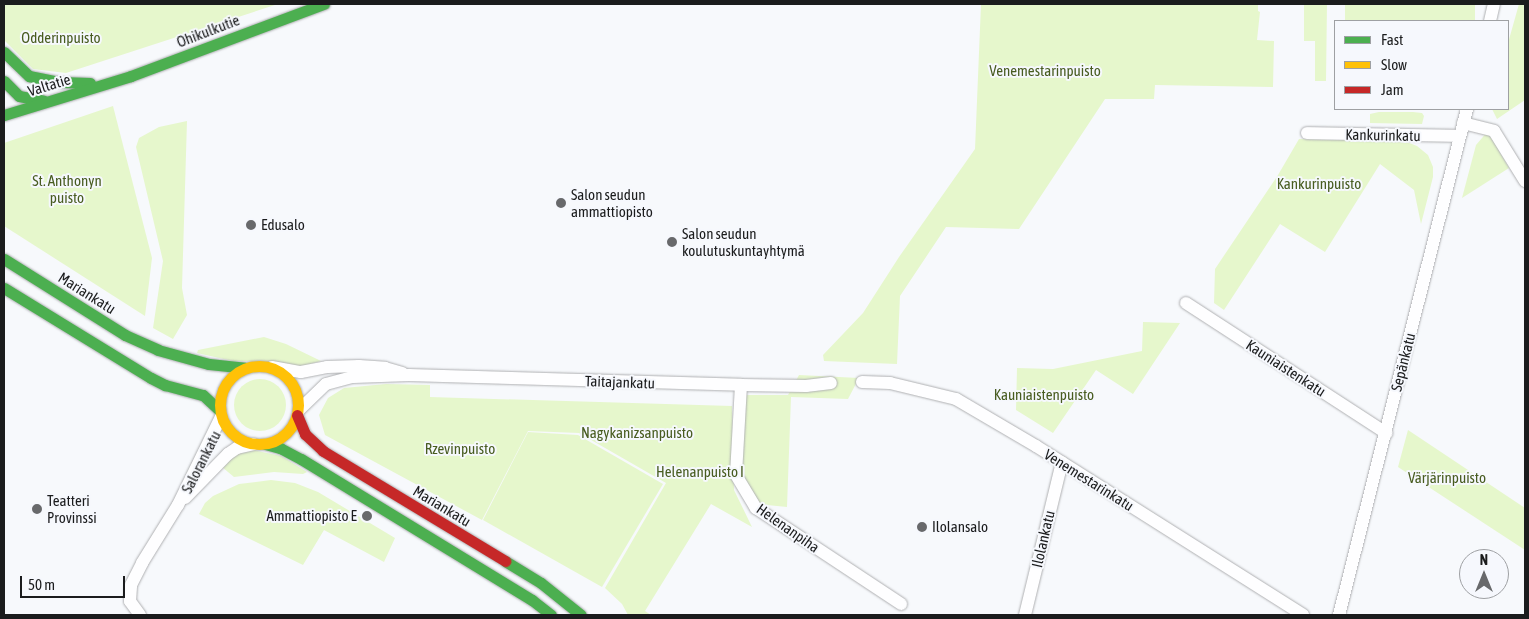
<!DOCTYPE html>
<html>
<head>
<meta charset="utf-8">
<style>
  body { margin:0 }
  #map { position:relative; width:1529px; height:619px; overflow:hidden; background:#f7f9fc; font-family:"Asap Condensed",sans-serif }
  div>[style] { position:absolute }
  [style*='--x'] { left:calc(var(--x)*1px); top:calc(var(--y)*1px); width:calc(var(--w)*1px); rotate:calc(var(--a)*1deg) }
  .green>* { inset:0; background:#e6f7cc; transform-origin:0 0 }
  .round { border-radius:50% }
  .roads { filter:drop-shadow(0 0 1px #afb0b2) drop-shadow(0 0 1px #afb0b2) }
  .street>* { height:12px; margin:-6px; padding:0 6px; transform-origin:6px; border-radius:6px; background:#fefeff }
  .fast>* { height:11px; margin:-5.5px; padding:0 5.5px; transform-origin:5.5px; border-radius:5.5px; background:#4caf50 }
  .slow>* { height:11px; margin:-5.5px; padding:0 5.5px; transform-origin:5.5px; border-radius:5.5px; background:#ffc107 }
  .slow>.ring { margin:-5.5px; padding:0; box-sizing:content-box; background:none; border:11px solid #ffc107; border-radius:50% }
  .jam>* { height:11px; margin:-5.5px; padding:0 5.5px; transform-origin:5.5px; border-radius:5.5px; background:#c62828 }
  .dots>* { width:14px; height:14px; translate:-50% -50%; box-sizing:border-box; border:2px solid #f6f8fd; border-radius:50% }
  span { translate:-50% -50%; white-space:nowrap; text-align:center; line-height:1.15; -webkit-text-stroke:4px #f6f8fd; paint-order:stroke }
  .street-label { font-size:15px; color:#1b1c1d }
  .park-label { font-size:15px; color:#485c20 }
  .poi-label { font-size:15px; color:#1b1c1d }
  .left { translate:0 -50%; text-align:left }
  .right { translate:-100% -50%; text-align:right }
  .frame { position:absolute; inset:0; border:5px solid #1b1c1d; pointer-events:none }
  .legend { position:absolute; left:1334px; top:20px; width:175px; height:90px; box-sizing:border-box; background:#f6f8fd; border:1px solid #9ea0a3; margin:0; padding:6px 9px; list-style:none; font-size:15px; color:#1b1c1d }
  .legend li { display:flex; align-items:center; gap:10px; height:25px }
  .legend b { width:25px; border:1px solid #9ea0a3 }
  .north { position:absolute; left:1459px; top:549px; width:50px; height:50px; box-sizing:border-box; background:#f6f8fd; border:1px solid #9ea0a3; border-radius:50%; rotate:0deg; font-size:14px; font-weight:700; line-height:20px; text-align:center; color:#1b1c1d }
  .north::after { content:''; display:block; margin:auto; width:18px; height:22px; background:#68696b; clip-path:polygon(50% 0,100% 100%,50% 72%,0 100%) }
  .scale { position:absolute; left:20px; top:576px; width:105px; height:22px; box-sizing:border-box; border:2px solid #1b1c1d; border-top:0; padding-left:6px; font-size:15px; line-height:18px; white-space:nowrap; color:#1b1c1d; -webkit-text-stroke:4px #f6f8fd; paint-order:stroke }
</style>
</head>
<body>
<div id="map">
  <div class="green">
    <div style="clip-path:polygon(4px 4px,278px 4px,66px 73px,33px 69px,5px 41px)"></div>
    <div style="clip-path:polygon(981px 4px,1258px 4px,1258px 11px,1260px 12px,1257px 40px,1274px 41px,1273px 87px,1155px 85px,1154px 99px,1105px 99px,1019px 229px,946px 227px,900px 296px,897px 364px,824px 361px,823px 355px,863px 313px,899px 257px,975px 149px)"></div>
    <div style="clip-path:polygon(1304px 4px,1327px 4px,1326px 81px,1315px 81px,1315px 41px,1304px 41px)"></div>
    <div style="left:1345px;top:4px;width:130px;height:17px"></div>
    <div style="clip-path:polygon(1519px 4px,1525px 4px,1525px 100px,1497px 119px,1492px 109px,1508px 109px,1508px 43px)"></div>
    <div style="clip-path:polygon(113px 106px,152px 258px,145px 316px,4px 226px,4px 143px)"></div>
    <div style="clip-path:polygon(1379px 112px,1413px 112px,1422px 113px,1424px 116px,1422px 124px,1370px 123px,1370px 114px)"></div>
    <div style="clip-path:polygon(187px 121px,182px 288px,187px 315px,173px 339px,153px 328px,163px 261px,136px 147px,139px 138px,159px 127px)"></div>
    <div style="clip-path:polygon(1488px 131px,1509px 168px,1462px 198px,1476px 145px)"></div>
    <div style="clip-path:polygon(1299px 139px,1404px 141px,1417px 146px,1428px 155px,1433px 167px,1433px 177px,1421px 224px,1414px 190px,1380px 164px,1325px 252px,1280px 224px,1224px 310px,1214px 303px,1215px 269px,1278px 175px)"></div>
    <div style="clip-path:polygon(1143px 322px,1180px 323px,1133px 394px,1096px 370px,1053px 433px,1016px 410px,1017px 368px,1053px 369px,1142px 351px)"></div>
    <div style="clip-path:polygon(264px 337px,286px 344px,321px 361px,293px 369px,265px 361px,233px 361px,197px 353px,198px 350px)"></div>
    <div style="clip-path:polygon(799px 375px,859px 378px,848px 399px,791px 397px,787px 507px,757px 504px,740px 475px,744px 395px,788px 395px)"></div>
    <div class="round" style="left:234px;top:379px;width:52px;height:52px"></div>
    <div style="clip-path:polygon(386px 384px,430px 385px,430px 397px,732px 406px,734px 490px,752px 527px,711px 504px,645px 611px,651px 615px,628px 615px,622px 604px,605px 588px,666px 483px,579px 433px,528px 431px,482px 520px,325px 435px,319px 415px,328px 398px,344px 388px)"></div>
    <div style="clip-path:polygon(1408px 430px,1525px 508px,1525px 550px,1398px 467px)"></div>
    <div style="clip-path:polygon(528px 432px,578px 435px,663px 484px,602px 587px,483px 520px)"></div>
    <div style="clip-path:polygon(253px 450px,281px 456px,307px 472px,303px 474px,274px 472px,234px 477px,222px 467px,234px 455px)"></div>
    <div style="clip-path:polygon(271px 480px,295px 483px,318px 492px,395px 538px,384px 562px,324px 530px,303px 565px,199px 514px,205px 503px,213px 496px,239px 484px)"></div>
  </div>
  <div class="roads">
    <div class="street">
      <div style="--x:1490;--y:21;--w:17;--a:-77"></div>
      <div style="--x:1463;--y:123;--w:32;--a:14"></div>
      <div style="--x:1494;--y:131;--w:59;--a:58.2"></div>
      <div style="--x:1307;--y:133;--w:152;--a:1.1"></div>
      <div style="--x:1186;--y:303;--w:239;--a:33"></div>
      <div style="--x:272;--y:367;--w:29;--a:10"></div>
      <div style="--x:301;--y:372;--w:26;--a:-11"></div>
      <div style="--x:327;--y:367;--w:32;--a:-2"></div>
      <div style="--x:359;--y:366;--w:26;--a:4"></div>
      <div style="--x:385;--y:368;--w:18;--a:16"></div>
      <div style="--x:862;--y:382;--w:28;--a:2"></div>
      <div style="--x:890;--y:383;--w:68;--a:13.6"></div>
      <div style="--x:956;--y:399;--w:93;--a:30.4"></div>
      <div style="--x:1036;--y:446;--w:316;--a:32.3"></div>
      <div style="--x:741;--y:385;--w:90;--a:93.2"></div>
      <div style="--x:736;--y:475;--w:39;--a:59"></div>
      <div style="--x:756;--y:508;--w:174;--a:33.5"></div>
      <div style="--x:299;--y:410;--w:37;--a:-44"></div>
      <div style="--x:326;--y:384;--w:28;--a:-15"></div>
      <div style="--x:353;--y:377;--w:56;--a:-2"></div>
      <div style="--x:409;--y:375;--w:332;--a:1.7"></div>
      <div style="--x:741;--y:385;--w:65;--a:0.9"></div>
      <div style="--x:806;--y:386;--w:25;--a:-7"></div>
      <div style="--x:185;--y:498;--w:62;--a:-45.7"></div>
      <div style="--x:228;--y:454;--w:11;--a:-34"></div>
      <div style="--x:237;--y:448;--w:17;--a:-13"></div>
      <div style="--x:140;--y:615;--w:17;--a:-126"></div>
      <div style="--x:130;--y:601;--w:16;--a:-86"></div>
      <div style="--x:131;--y:585;--w:25;--a:-63"></div>
      <div style="--x:142;--y:563;--w:68;--a:-58.2"></div>
      <div style="--x:178;--y:505;--w:98;--a:-64"></div>
      <div style="--x:1025;--y:615;--w:157;--a:-76.4"></div>
      <div style="--x:1339;--y:615;--w:522;--a:-75.8"></div>
    </div>
    <div class="fast">
      <div style="--x:4;--y:52;--w:35;--a:44"></div>
      <div style="--x:29;--y:76;--w:33;--a:11"></div>
      <div style="--x:61;--y:82;--w:29;--a:2"></div>
      <div style="--x:4;--y:81;--w:21;--a:45"></div>
      <div style="--x:19;--y:96;--w:25;--a:11"></div>
      <div style="--x:4;--y:115;--w:133;--a:-17.1"></div>
      <div style="--x:131;--y:76;--w:206;--a:-20.5"></div>
      <div style="--x:4;--y:259;--w:143;--a:32.1"></div>
      <div style="--x:125;--y:335;--w:36;--a:24"></div>
      <div style="--x:158;--y:350;--w:53;--a:15.4"></div>
      <div style="--x:209;--y:364;--w:36;--a:6"></div>
      <div style="--x:4;--y:288;--w:172;--a:31.5"></div>
      <div style="--x:151;--y:378;--w:16;--a:27"></div>
      <div style="--x:165;--y:385;--w:39;--a:15"></div>
      <div style="--x:203;--y:395;--w:23;--a:43"></div>
      <div style="--x:265;--y:444;--w:16;--a:15"></div>
      <div style="--x:280;--y:448;--w:24;--a:28"></div>
      <div style="--x:301;--y:459;--w:271;--a:31.4"></div>
      <div style="--x:532;--y:600;--w:24;--a:38"></div>
      <div style="--x:505;--y:561;--w:42;--a:31.4"></div>
      <div style="--x:541;--y:583;--w:51;--a:38.7"></div>
    </div>
    <div class="slow">
      <div class="ring" style="left:220px;top:366px;width:67px;height:67px"></div>
    </div>
    <div class="jam">
      <div style="--x:297;--y:415;--w:21;--a:67"></div>
      <div style="--x:305;--y:434;--w:25;--a:43"></div>
      <div style="--x:323;--y:451;--w:213;--a:31.1"></div>
    </div>
  </div>
  <div class="dots">
    <div style="left:561px;top:203px;background:#68696b"></div>
    <div style="left:251px;top:225px;background:#68696b"></div>
    <div style="left:672px;top:242px;background:#68696b"></div>
    <div style="left:37px;top:509px;background:#68696b"></div>
    <div style="left:367px;top:516px;background:#68696b"></div>
    <div style="left:922px;top:527px;background:#68696b"></div>
  </div>
  <div class="street-label">
    <span style="left:208px;top:31px;rotate:-21deg">Ohikulkutie</span>
    <span style="left:49px;top:85px;rotate:-17deg">Valtatie</span>
    <span style="left:1383px;top:135px;rotate:1deg">Kankurinkatu</span>
    <span style="left:87px;top:293px;rotate:32deg">Mariankatu</span>
    <span style="left:1403px;top:362px;rotate:-76deg">Sepänkatu</span>
    <span style="left:1286px;top:368px;rotate:33deg">Kauniaistenkatu</span>
    <span style="left:620px;top:382px;rotate:2deg">Taitajankatu</span>
    <span style="left:201px;top:462px;rotate:-63deg">Salorankatu</span>
    <span style="left:1089px;top:480px;rotate:32deg">Venemestarinkatu</span>
    <span style="left:442px;top:506px;rotate:31deg">Mariankatu</span>
    <span style="left:788px;top:528px;rotate:35deg">Helenanpiha</span>
    <span style="left:1043px;top:539px;rotate:-77deg">Ilolankatu</span>
  </div>
  <div class="park-label">
    <span style="left:61px;top:38px">Odderinpuisto</span>
    <span style="left:1045px;top:71px">Venemestarinpuisto</span>
    <span style="left:67px;top:189px">St. Anthonyn<br>puisto</span>
    <span style="left:1319px;top:184px">Kankurinpuisto</span>
    <span style="left:1044px;top:395px">Kauniaistenpuisto</span>
    <span style="left:637px;top:433px">Nagykanizsanpuisto</span>
    <span style="left:460px;top:449px">Rzevinpuisto</span>
    <span style="left:700px;top:472px">Helenanpuisto I</span>
    <span style="left:1447px;top:478px">Värjärinpuisto</span>
  </div>
  <div class="poi-label">
    <span class="left" style="left:571px;top:203px">Salon seudun<br>ammattiopisto</span>
    <span class="left" style="left:261px;top:225px">Edusalo</span>
    <span class="left" style="left:682px;top:242px">Salon seudun<br>koulutuskuntayhtymä</span>
    <span class="left" style="left:47px;top:509px">Teatteri<br>Provinssi</span>
    <span class="right" style="left:357px;top:516px">Ammattiopisto E</span>
    <span class="left" style="left:932px;top:527px">Ilolansalo</span>
  </div>
  <div class="frame"></div>
  <ul class="legend">
  <li><b style="height:6px;background:#4caf50"></b>Fast</li>
  <li><b style="height:6px;background:#ffc107"></b>Slow</li>
  <li><b style="height:6px;background:#c62828"></b>Jam</li>
  </ul>
  <div class="north">N</div>
  <div class="scale">50 m</div>
</div>
</body>
</html>
